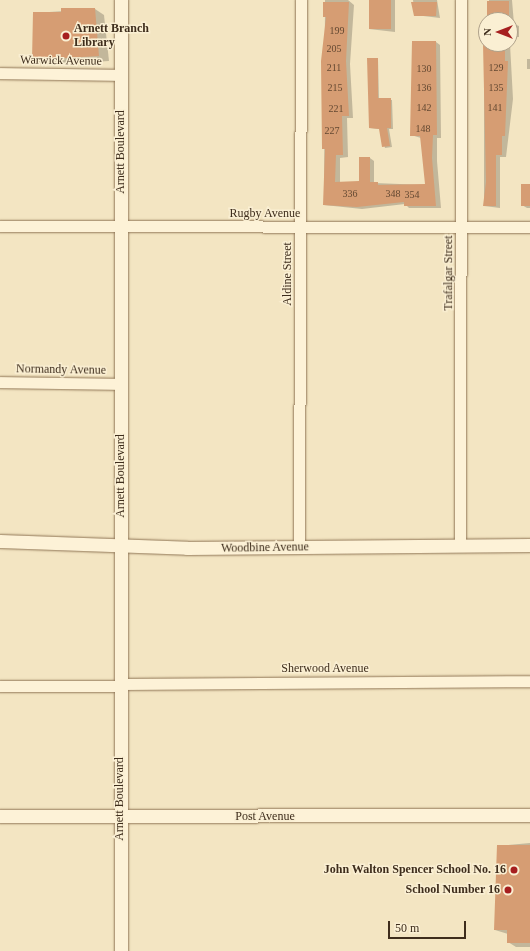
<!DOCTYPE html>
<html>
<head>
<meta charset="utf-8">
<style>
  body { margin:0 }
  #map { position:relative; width:530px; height:951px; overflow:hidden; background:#f3e5c2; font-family:Georgia,serif }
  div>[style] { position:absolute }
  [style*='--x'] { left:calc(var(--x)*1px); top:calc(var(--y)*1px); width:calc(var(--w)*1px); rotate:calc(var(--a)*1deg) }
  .shadow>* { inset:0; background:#0003; transform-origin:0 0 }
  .building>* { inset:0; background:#d69d73; transform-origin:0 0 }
  .roads { filter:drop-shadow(0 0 1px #907656) drop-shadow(0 0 1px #907656) }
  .minor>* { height:11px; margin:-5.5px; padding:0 5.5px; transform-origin:5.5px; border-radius:5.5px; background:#fdf2d7 }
  .tertiary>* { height:13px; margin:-6.5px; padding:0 6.5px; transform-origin:6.5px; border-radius:6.5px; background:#fdf2d7 }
  .dots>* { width:11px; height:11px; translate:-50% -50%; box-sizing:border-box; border:2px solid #faefd3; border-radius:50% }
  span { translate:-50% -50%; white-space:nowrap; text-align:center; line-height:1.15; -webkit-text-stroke:3px #faefd3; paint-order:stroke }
  .number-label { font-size:10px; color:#644932 }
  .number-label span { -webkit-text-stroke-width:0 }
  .poi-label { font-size:12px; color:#3e2d1c; font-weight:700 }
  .left { translate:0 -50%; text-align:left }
  .right { translate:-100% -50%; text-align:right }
  .street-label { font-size:12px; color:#3e2d1c }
  .north { position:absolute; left:478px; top:12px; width:40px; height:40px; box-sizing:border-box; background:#faefd3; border:1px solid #afa18a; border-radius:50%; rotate:270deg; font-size:11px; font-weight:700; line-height:16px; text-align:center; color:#3e2d1c }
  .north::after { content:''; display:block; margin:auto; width:14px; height:18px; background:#a61f1f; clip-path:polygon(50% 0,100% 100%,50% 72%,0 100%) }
  .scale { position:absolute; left:388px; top:921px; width:78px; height:18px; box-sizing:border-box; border:2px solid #3e2d1c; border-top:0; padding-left:5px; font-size:12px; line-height:14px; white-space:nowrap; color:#3e2d1c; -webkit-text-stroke:3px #faefd3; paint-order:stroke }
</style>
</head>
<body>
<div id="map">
  <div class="shadow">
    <div style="clip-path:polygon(325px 0,348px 0,354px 5px,350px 64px,353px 118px,347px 118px,348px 157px,340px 158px,340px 183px,360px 182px,370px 158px,374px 161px,374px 183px,426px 185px,421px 138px,411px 135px,436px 42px,440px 45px,441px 138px,437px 138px,437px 161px,441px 208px,409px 208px,405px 204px,362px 209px,324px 205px)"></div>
    <div style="clip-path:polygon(371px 0,395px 0,395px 32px,369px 29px)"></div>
    <div style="clip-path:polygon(413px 0,437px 0,440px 18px,415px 15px)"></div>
    <div style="clip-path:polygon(489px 0,512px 0,514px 24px,519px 26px,519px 37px,510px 37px,510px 20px,488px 20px)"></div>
    <div style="clip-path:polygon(95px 9px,104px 15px,109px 61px,43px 65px,33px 59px,34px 13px)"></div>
    <div style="clip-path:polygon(484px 23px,486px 44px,510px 44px,513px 99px,506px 157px,500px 157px,500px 208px,484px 206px)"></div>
    <div style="clip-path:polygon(378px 59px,379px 99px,392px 100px,393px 129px,389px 129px,392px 147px,385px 148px,380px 129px,370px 128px)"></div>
    <div style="left:527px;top:59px;width:3px;height:10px"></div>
    <div style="clip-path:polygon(530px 185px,530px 208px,527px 208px,522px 205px)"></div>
    <div style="clip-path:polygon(530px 843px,530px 947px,516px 947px,508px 942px,508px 934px,495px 930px,498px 846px)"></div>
  </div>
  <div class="building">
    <div style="left:369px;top:0;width:22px;height:29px"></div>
    <div style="left:509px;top:1px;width:15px;height:22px;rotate:90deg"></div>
    <div style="clip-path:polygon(323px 2px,349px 2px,346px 61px,349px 116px,342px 116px,343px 155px,336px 155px,335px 182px,359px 181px,359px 157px,370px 157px,370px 182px,378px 182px,378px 185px,425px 184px,420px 136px,410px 136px,412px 41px,436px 41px,437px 135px,433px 135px,432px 158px,436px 206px,404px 206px,404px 202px,357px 207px,323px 205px,325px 149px,322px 149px,321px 61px,326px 17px,323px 17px)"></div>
    <div style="clip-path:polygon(411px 2px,437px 2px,436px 16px,414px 16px)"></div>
    <div style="clip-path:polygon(61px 8px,95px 8px,99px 56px,32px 60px,33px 12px,61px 12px)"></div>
    <div style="clip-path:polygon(483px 44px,505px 44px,505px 61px,508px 61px,505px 136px,502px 136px,502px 155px,496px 155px,496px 206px,483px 206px,486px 182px)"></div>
    <div style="clip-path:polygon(367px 58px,378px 58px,378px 98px,391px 98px,391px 128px,387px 128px,390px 146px,382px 147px,379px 129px,369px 128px)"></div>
    <div style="left:521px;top:184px;width:9px;height:22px"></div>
    <div style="clip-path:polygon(497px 845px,530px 845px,530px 943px,507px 943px,507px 930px,494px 930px)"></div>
  </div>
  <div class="roads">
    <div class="minor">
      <div style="--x:0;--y:73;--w:121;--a:0.9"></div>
      <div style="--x:0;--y:226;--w:530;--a:0.11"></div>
      <div style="--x:0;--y:382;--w:121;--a:0.9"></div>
      <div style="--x:460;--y:545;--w:545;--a:-89.89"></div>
      <div style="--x:299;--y:547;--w:547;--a:-89.79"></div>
      <div style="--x:121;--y:684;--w:409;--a:-0.4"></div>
      <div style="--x:0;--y:686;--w:121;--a:0"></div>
    </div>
    <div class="tertiary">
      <div style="--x:0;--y:541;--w:187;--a:2.1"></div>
      <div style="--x:187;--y:548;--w:343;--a:-0.5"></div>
      <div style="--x:0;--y:816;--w:530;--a:-0.11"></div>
      <div style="--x:121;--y:951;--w:951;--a:-90"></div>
    </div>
  </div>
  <div class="dots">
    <div style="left:66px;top:36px;background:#a61f1f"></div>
    <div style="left:514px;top:870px;background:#a61f1f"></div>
    <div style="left:508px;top:890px;background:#a61f1f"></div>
  </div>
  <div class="number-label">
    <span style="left:337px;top:31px">199</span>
    <span style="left:334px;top:49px">205</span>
    <span style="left:334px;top:68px">211</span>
    <span style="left:496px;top:68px">129</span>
    <span style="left:424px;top:69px">130</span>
    <span style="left:335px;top:88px">215</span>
    <span style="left:424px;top:88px">136</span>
    <span style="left:496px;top:88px">135</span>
    <span style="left:424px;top:108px">142</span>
    <span style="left:495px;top:108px">141</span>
    <span style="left:336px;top:109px">221</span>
    <span style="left:423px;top:129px">148</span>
    <span style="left:332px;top:131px">227</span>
    <span style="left:350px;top:194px">336</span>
    <span style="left:393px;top:194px">348</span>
    <span style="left:412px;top:195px">354</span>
  </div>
  <div class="poi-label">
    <span class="left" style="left:74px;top:36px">Arnett Branch<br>Library</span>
    <span class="right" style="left:506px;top:870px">John Walton Spencer School No. 16</span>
    <span class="right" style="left:500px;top:890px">School Number 16</span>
  </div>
  <div class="street-label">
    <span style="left:61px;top:61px;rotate:1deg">Warwick Avenue</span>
    <span style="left:121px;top:152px;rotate:-90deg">Arnett Boulevard</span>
    <span style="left:265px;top:214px">Rugby Avenue</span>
    <span style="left:449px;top:273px;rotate:-90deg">Trafalgar Street</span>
    <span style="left:288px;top:274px;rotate:-90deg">Aldine Street</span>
    <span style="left:61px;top:370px;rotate:1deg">Normandy Avenue</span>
    <span style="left:121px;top:476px;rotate:-90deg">Arnett Boulevard</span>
    <span style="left:265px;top:548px;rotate:-1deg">Woodbine Avenue</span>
    <span style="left:325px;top:669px">Sherwood Avenue</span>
    <span style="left:120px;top:799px;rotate:-90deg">Arnett Boulevard</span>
    <span style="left:265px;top:817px">Post Avenue</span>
  </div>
  <div class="north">N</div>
  <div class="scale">50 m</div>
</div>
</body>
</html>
